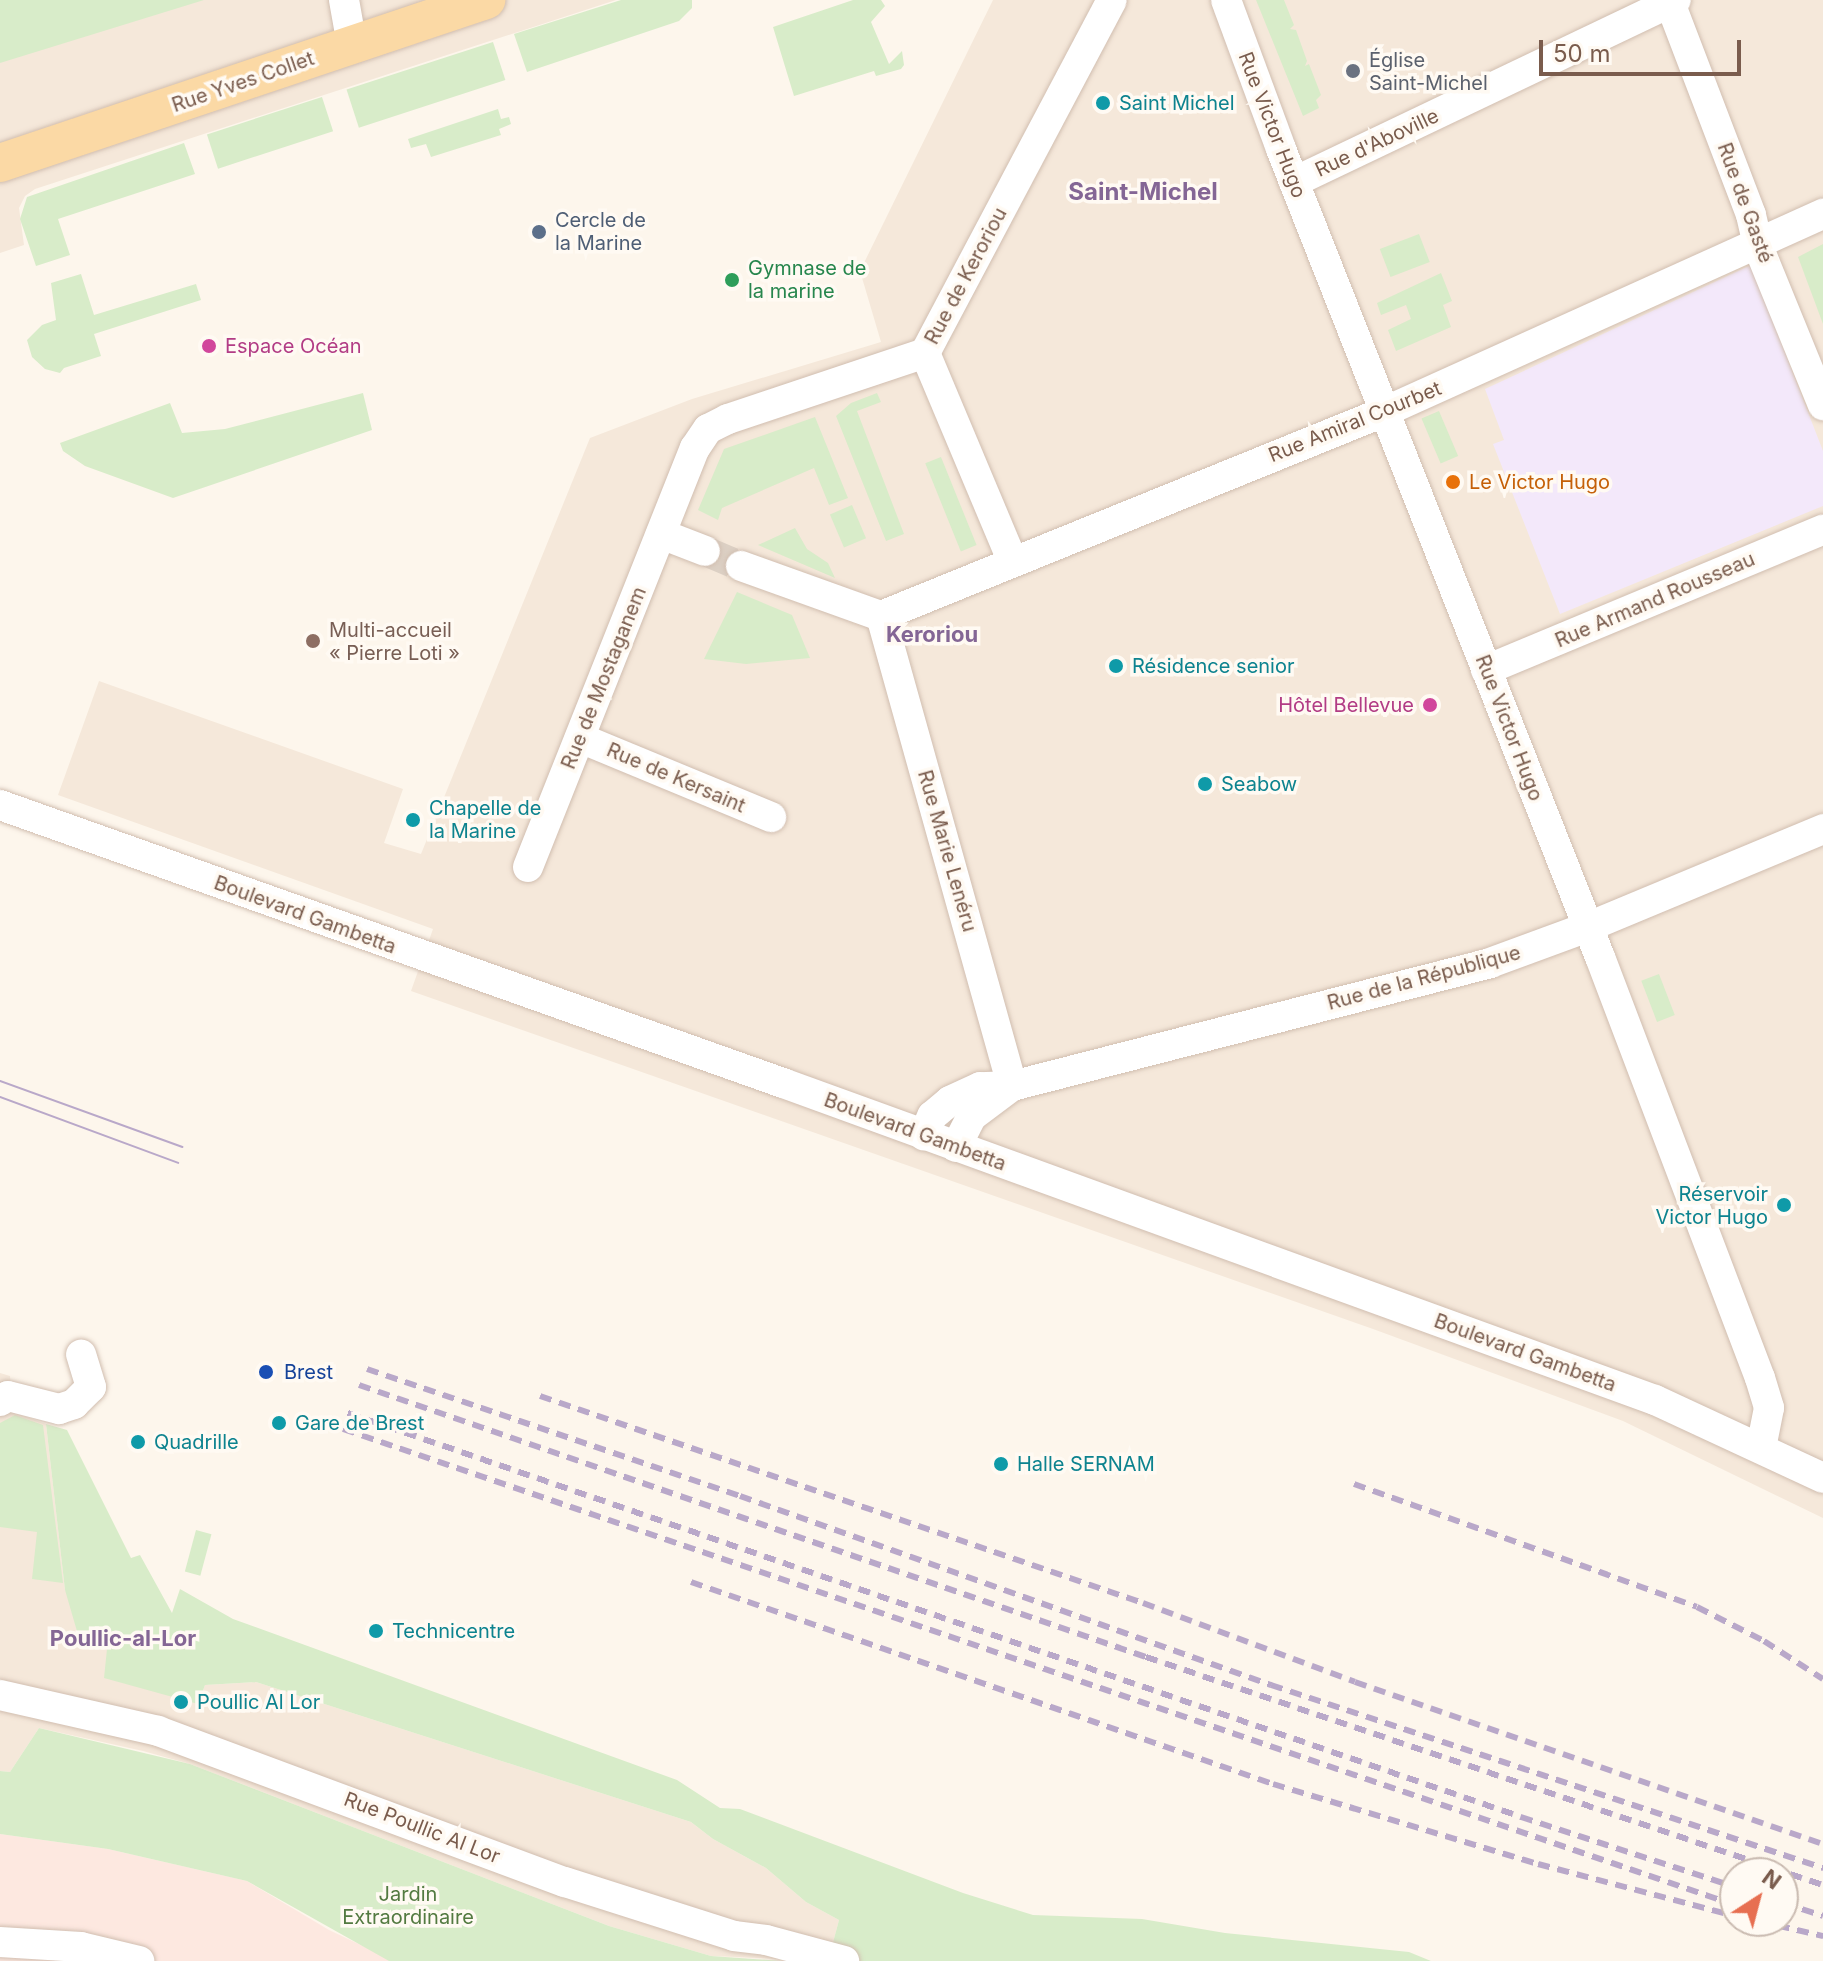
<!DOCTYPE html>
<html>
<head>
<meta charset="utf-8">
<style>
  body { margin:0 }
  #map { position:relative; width:1823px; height:1961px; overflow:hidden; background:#fdf6ec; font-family:Inter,sans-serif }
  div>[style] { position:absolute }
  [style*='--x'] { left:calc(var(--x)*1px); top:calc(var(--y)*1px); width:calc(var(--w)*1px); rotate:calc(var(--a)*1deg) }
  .residential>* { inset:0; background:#f5e8da }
  .commercial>* { inset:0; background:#fde8e0 }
  .education>* { inset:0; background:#f3e8fa }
  .green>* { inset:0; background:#d8ecc9; transform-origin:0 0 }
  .minor-tunnel>* { height:30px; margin-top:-15px; transform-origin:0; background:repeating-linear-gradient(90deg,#dcd0c4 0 30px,transparent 0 45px) }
  .roads { filter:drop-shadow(0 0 2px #d1beb0) drop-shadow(0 0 2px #d1beb0) }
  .minor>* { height:30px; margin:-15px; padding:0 15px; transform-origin:15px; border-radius:15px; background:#fff }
  .major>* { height:38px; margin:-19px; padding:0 19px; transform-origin:19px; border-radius:19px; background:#fbd9a5 }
  .tram>* { height:2px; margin:-1px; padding:0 1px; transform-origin:1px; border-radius:1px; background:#b9a8c9 }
  .rail>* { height:6px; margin-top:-3px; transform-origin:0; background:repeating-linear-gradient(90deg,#b9a8c9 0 12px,transparent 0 20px) }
  .dots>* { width:22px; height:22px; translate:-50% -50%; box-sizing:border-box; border:4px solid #fffaf3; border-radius:50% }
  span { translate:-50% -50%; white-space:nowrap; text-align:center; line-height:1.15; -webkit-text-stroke:7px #fffaf3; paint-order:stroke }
  .worship-label { font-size:20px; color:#5b616d }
  .left { translate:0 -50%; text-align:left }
  .street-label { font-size:20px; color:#7a5c4d }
  .culture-label { font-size:20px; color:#0d838f }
  .right { translate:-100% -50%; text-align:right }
  .service-label { font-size:20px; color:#4e5e75 }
  .leisure-label { font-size:20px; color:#27864d }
  .hotel-label { font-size:20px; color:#b23c85 }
  .food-label { font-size:20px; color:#c56008 }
  .education-label { font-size:20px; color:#785e54 }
  .transit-label { font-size:20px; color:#164399 }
  .park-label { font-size:20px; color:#537a41 }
  .neighbourhood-label { font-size:22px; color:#846695; font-weight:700 }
  .quarter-label { font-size:24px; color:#846695; font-weight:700 }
  .north { position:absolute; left:1719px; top:1857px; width:80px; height:80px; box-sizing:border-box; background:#fffaf3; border:2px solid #cabbb1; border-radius:50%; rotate:36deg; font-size:22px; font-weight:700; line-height:32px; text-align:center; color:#7a5c4d }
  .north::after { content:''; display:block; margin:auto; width:28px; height:36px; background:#e76f51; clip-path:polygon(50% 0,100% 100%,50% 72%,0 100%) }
  .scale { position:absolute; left:1539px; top:40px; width:202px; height:36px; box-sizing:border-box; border:4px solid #7a5c4d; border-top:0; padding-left:10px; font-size:24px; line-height:28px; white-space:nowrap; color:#7a5c4d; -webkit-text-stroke:6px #fffaf3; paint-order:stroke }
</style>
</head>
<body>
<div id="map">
  <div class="residential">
    <div style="clip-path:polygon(0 0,616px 0,35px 189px,25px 196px,19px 208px,24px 245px,0 253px)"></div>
    <div style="clip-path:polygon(993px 0,1823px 0,1823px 1518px,1623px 1421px,1373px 1329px,411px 991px,433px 929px,58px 795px,99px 681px,403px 789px,384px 843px,421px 854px,590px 438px,692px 399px,881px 342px,860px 271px)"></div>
    <div style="clip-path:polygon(0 1373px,10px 1376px,13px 1412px,46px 1424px,65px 1590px,107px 1649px,198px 1704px,205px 1685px,256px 1682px,691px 1822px,713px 1839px,766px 1868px,806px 1902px,839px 1920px,828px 1961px,711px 1956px,609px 1926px,190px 1764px,143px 1751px,39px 1728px,10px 1772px,0 1771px)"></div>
  </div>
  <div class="commercial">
    <div style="clip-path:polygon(0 1834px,108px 1849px,247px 1881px,329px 1930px,395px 1961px,0 1961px)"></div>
  </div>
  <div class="education">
    <div style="clip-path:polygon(1751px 265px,1823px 451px,1823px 506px,1560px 614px,1493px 444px,1504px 440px,1485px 389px)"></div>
  </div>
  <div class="green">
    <div style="clip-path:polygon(0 0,204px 0,0 63px)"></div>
    <div style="clip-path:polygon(621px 0,692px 0,692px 8px,679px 21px,527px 72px,514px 34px)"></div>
    <div style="clip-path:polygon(853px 0,881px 0,885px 6px,871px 22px,889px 64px,902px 51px,904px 65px,901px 69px,876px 76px,874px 71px,794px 96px,773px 27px)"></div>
    <div style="clip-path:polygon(1256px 0,1284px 0,1294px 25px,1290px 29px,1296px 30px,1307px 61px,1305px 66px,1309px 64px,1321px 95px,1316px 100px,1319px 108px,1303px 116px)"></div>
    <div style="left:493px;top:42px;width:40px;height:154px;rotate:72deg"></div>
    <div style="left:322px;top:97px;width:36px;height:121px;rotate:72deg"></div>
    <div style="clip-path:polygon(498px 109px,501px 119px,509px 117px,511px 124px,499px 129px,501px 135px,431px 157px,426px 144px,411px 148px,408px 139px)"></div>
    <div style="clip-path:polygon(184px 143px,195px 174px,58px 219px,70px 255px,36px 266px,20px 219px,27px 197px)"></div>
    <div style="left:1419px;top:234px;width:30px;height:42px;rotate:69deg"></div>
    <div style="clip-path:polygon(1823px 244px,1823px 324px,1798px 257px)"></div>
    <div style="clip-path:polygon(1441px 273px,1452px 301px,1443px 305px,1451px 327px,1396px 351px,1388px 330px,1411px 319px,1406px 305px,1381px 315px,1377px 303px)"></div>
    <div style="clip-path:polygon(81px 274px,94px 315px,196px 284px,201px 300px,94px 334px,101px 356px,64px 368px,60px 373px,45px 369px,32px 357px,27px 340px,42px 325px,56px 320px,51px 283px)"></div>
    <div style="clip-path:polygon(363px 393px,372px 430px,173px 498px,85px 466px,63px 451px,60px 443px,170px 403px,182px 433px,225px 429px)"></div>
    <div style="clip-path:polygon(877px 393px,881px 402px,857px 411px,904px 534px,886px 541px,836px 416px,851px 403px)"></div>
    <div style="left:1439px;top:411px;width:49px;height:19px;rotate:67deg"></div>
    <div style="clip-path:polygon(815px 417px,848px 498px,829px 505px,814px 468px,722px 508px,718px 520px,698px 510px,724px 449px)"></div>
    <div style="left:941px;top:457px;width:95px;height:17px;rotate:68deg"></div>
    <div style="left:852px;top:505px;width:36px;height:24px;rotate:67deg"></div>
    <div style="clip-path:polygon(795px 528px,807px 549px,828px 563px,835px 578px,758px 545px)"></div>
    <div style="clip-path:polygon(737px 592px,792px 615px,810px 658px,746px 664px,704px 659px)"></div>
    <div style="left:1659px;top:974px;width:44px;height:19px;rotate:69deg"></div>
    <div style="clip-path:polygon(15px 1415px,43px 1425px,63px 1583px,32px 1579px,37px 1532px,0 1527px,0 1423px)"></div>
    <div style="clip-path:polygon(46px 1424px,67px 1430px,131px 1558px,140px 1555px,172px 1613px,180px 1589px,233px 1619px,677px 1780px,720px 1808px,740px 1809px,963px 1893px,1033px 1915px,1142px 1919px,1225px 1933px,1409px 1952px,1431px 1961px,828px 1961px,839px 1920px,806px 1902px,766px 1868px,713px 1839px,691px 1822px,256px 1682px,205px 1685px,198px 1704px,104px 1678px,107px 1649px,81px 1645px,65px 1590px)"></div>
    <div style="left:196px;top:1530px;width:16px;height:43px;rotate:15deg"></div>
    <div style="clip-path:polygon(39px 1728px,190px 1764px,609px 1926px,711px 1956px,783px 1961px,389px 1961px,247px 1881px,108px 1849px,0 1834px,0 1771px,10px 1772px)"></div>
  </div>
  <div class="minor-tunnel">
    <div style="--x:705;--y:551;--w:39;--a:23"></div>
  </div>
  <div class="roads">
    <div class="minor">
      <div style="--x:344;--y:0;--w:46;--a:79.9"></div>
      <div style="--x:1226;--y:0;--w:159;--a:69.7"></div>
      <div style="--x:1281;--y:149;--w:869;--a:68.46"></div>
      <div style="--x:1600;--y:957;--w:450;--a:69.2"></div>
      <div style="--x:1760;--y:1378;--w:31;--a:73"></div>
      <div style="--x:1769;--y:1408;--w:41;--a:101.3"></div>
      <div style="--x:1669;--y:0;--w:230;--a:69.1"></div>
      <div style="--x:1751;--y:215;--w:32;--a:77"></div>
      <div style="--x:1758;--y:246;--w:172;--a:67.8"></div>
      <div style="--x:1294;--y:182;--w:423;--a:-25.5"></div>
      <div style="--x:925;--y:353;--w:399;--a:-62.1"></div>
      <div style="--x:925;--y:353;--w:225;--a:67.2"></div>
      <div style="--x:661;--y:534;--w:47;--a:21.1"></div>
      <div style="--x:741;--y:566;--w:149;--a:19.7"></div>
      <div style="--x:881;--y:616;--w:543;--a:-22.08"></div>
      <div style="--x:1384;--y:412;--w:482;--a:-24.3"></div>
      <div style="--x:881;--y:616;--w:488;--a:74.4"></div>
      <div style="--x:1012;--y:1086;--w:32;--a:178"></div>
      <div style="--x:980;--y:1087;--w:33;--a:155"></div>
      <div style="--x:950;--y:1101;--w:23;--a:140"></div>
      <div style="--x:932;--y:1116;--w:21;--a:113"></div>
      <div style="--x:1486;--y:670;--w:365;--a:-22.6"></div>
      <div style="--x:580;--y:738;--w:207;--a:22.5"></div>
      <div style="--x:0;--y:805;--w:831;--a:19.55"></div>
      <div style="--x:783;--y:1083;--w:928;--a:19.98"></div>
      <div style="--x:1655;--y:1400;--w:185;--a:24.9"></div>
      <div style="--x:528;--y:867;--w:451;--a:-68.3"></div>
      <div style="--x:695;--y:448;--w:23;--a:-56"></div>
      <div style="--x:708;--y:429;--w:22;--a:-27"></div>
      <div style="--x:728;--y:419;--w:208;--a:-18.5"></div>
      <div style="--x:956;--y:1147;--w:35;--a:-63"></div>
      <div style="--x:972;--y:1116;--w:50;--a:-36.9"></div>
      <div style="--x:1012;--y:1086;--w:494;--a:-14.4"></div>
      <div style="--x:1490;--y:963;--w:104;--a:-20.2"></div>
      <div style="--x:1588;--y:927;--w:255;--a:-22.6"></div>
      <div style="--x:0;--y:1401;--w:9;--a:-32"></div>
      <div style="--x:8;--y:1396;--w:53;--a:14.3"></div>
      <div style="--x:59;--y:1409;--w:16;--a:-18"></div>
      <div style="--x:74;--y:1404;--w:24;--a:-45"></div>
      <div style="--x:91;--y:1387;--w:34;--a:-107"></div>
      <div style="--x:0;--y:1695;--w:162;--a:12.8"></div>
      <div style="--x:158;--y:1731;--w:434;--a:20.4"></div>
      <div style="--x:565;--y:1882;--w:177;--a:17.7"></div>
      <div style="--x:734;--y:1936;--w:32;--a:7"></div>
      <div style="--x:766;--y:1940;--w:81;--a:15.1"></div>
      <div style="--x:0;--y:1942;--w:81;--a:3.5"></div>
      <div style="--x:81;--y:1947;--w:60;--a:13.6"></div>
    </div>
    <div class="major">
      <div style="--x:0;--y:163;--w:513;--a:-18.54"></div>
    </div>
  </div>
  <div class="tram">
    <div style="--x:0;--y:1081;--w:194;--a:19.9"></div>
    <div style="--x:0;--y:1097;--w:190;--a:20.3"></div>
  </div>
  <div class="rail">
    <div style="--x:367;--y:1369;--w:394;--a:18.8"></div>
    <div style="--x:740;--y:1496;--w:564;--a:19.59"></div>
    <div style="--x:1271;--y:1685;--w:582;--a:18.34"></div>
    <div style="--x:359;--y:1385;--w:833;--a:19.07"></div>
    <div style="--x:1146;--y:1657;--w:714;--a:18.61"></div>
    <div style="--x:540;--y:1396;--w:638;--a:18.95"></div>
    <div style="--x:1143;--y:1603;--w:226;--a:20.4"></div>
    <div style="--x:1355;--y:1682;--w:495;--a:19.1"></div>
    <div style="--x:348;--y:1413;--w:1241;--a:19"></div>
    <div style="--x:1521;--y:1817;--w:225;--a:18.1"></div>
    <div style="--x:343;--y:1429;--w:1471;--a:18.88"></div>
    <div style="--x:1354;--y:1484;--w:364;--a:19.7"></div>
    <div style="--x:1697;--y:1607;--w:75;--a:26.9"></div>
    <div style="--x:1764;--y:1641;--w:70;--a:32.8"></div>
    <div style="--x:691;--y:1582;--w:616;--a:19.14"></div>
    <div style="--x:1273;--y:1784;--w:277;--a:16.8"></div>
    <div style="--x:1538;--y:1864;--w:204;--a:14.8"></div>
    <div style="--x:1783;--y:1903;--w:42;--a:18"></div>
    <div style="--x:1758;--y:1921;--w:67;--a:13"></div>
  </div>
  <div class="dots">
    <div style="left:1353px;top:71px;background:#6b7280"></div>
    <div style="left:1103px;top:103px;background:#0f9aa8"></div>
    <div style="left:539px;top:232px;background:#5c6f8a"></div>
    <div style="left:732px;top:280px;background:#2e9e5b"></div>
    <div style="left:209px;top:346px;background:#d1479c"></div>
    <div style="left:1453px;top:482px;background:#e8710a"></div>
    <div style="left:313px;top:641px;background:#8d6e63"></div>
    <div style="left:1116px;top:666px;background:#0f9aa8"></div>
    <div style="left:1430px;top:705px;background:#d1479c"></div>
    <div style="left:1205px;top:784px;background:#0f9aa8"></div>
    <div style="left:413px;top:820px;background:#0f9aa8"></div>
    <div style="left:1784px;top:1205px;background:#0f9aa8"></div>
    <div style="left:266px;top:1372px;background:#1a4fb4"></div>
    <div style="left:279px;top:1423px;background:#0f9aa8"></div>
    <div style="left:138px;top:1442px;background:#0f9aa8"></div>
    <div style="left:1001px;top:1464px;background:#0f9aa8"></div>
    <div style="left:376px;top:1631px;background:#0f9aa8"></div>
    <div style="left:181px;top:1702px;background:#0f9aa8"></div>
  </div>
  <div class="worship-label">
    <span class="left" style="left:1369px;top:72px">Église<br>Saint-Michel</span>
  </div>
  <div class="street-label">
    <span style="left:243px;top:82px;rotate:-19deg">Rue Yves Collet</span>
    <span style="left:1272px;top:125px;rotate:69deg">Rue Victor Hugo</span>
    <span style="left:1377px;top:143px;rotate:-25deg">Rue d'Aboville</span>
    <span style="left:1745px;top:203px;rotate:70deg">Rue de Gasté</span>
    <span style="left:966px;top:276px;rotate:-62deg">Rue de Keroriou</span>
    <span style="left:1355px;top:422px;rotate:-22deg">Rue Amiral Courbet</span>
    <span style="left:1655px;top:600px;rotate:-23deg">Rue Armand Rousseau</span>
    <span style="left:604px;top:678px;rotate:-68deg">Rue de Mostaganem</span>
    <span style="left:1509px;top:728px;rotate:69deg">Rue Victor Hugo</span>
    <span style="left:676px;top:778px;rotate:23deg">Rue de Kersaint</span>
    <span style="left:947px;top:851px;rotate:74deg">Rue Marie Lenéru</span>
    <span style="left:305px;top:915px;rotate:20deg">Boulevard Gambetta</span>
    <span style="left:1424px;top:978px;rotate:-15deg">Rue de la République</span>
    <span style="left:915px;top:1132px;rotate:20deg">Boulevard Gambetta</span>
    <span style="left:1525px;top:1353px;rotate:20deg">Boulevard Gambetta</span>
    <span style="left:422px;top:1828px;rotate:21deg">Rue Poullic Al Lor</span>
  </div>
  <div class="culture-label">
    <span class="left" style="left:1119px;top:103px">Saint Michel</span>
    <span class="left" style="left:1132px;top:666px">Résidence senior</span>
    <span class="left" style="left:1221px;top:784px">Seabow</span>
    <span class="left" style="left:429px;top:820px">Chapelle de<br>la Marine</span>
    <span class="right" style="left:1768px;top:1206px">Réservoir<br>Victor Hugo</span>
    <span class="left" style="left:295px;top:1423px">Gare de Brest</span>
    <span class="left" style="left:154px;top:1442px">Quadrille</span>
    <span class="left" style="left:1017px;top:1464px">Halle SERNAM</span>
    <span class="left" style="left:392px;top:1631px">Technicentre</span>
    <span class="left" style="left:197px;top:1702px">Poullic Al Lor</span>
  </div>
  <div class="service-label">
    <span class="left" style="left:555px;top:232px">Cercle de<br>la Marine</span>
  </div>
  <div class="leisure-label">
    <span class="left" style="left:748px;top:280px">Gymnase de<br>la marine</span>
  </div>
  <div class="hotel-label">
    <span class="left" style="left:225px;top:346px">Espace Océan</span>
    <span class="right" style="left:1414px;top:705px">Hôtel Bellevue</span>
  </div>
  <div class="food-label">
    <span class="left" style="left:1469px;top:482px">Le Victor Hugo</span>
  </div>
  <div class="education-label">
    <span class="left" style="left:329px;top:642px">Multi-accueil<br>« Pierre Loti »</span>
  </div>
  <div class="transit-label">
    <span class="left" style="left:284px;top:1372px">Brest</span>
  </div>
  <div class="park-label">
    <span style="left:408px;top:1906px">Jardin<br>Extraordinaire</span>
  </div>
  <div class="neighbourhood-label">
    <span style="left:932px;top:635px">Keroriou</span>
    <span style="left:123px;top:1639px">Poullic-al-Lor</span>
  </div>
  <div class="quarter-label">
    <span style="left:1143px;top:192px">Saint-Michel</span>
  </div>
  <div class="north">N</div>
  <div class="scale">50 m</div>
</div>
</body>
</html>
